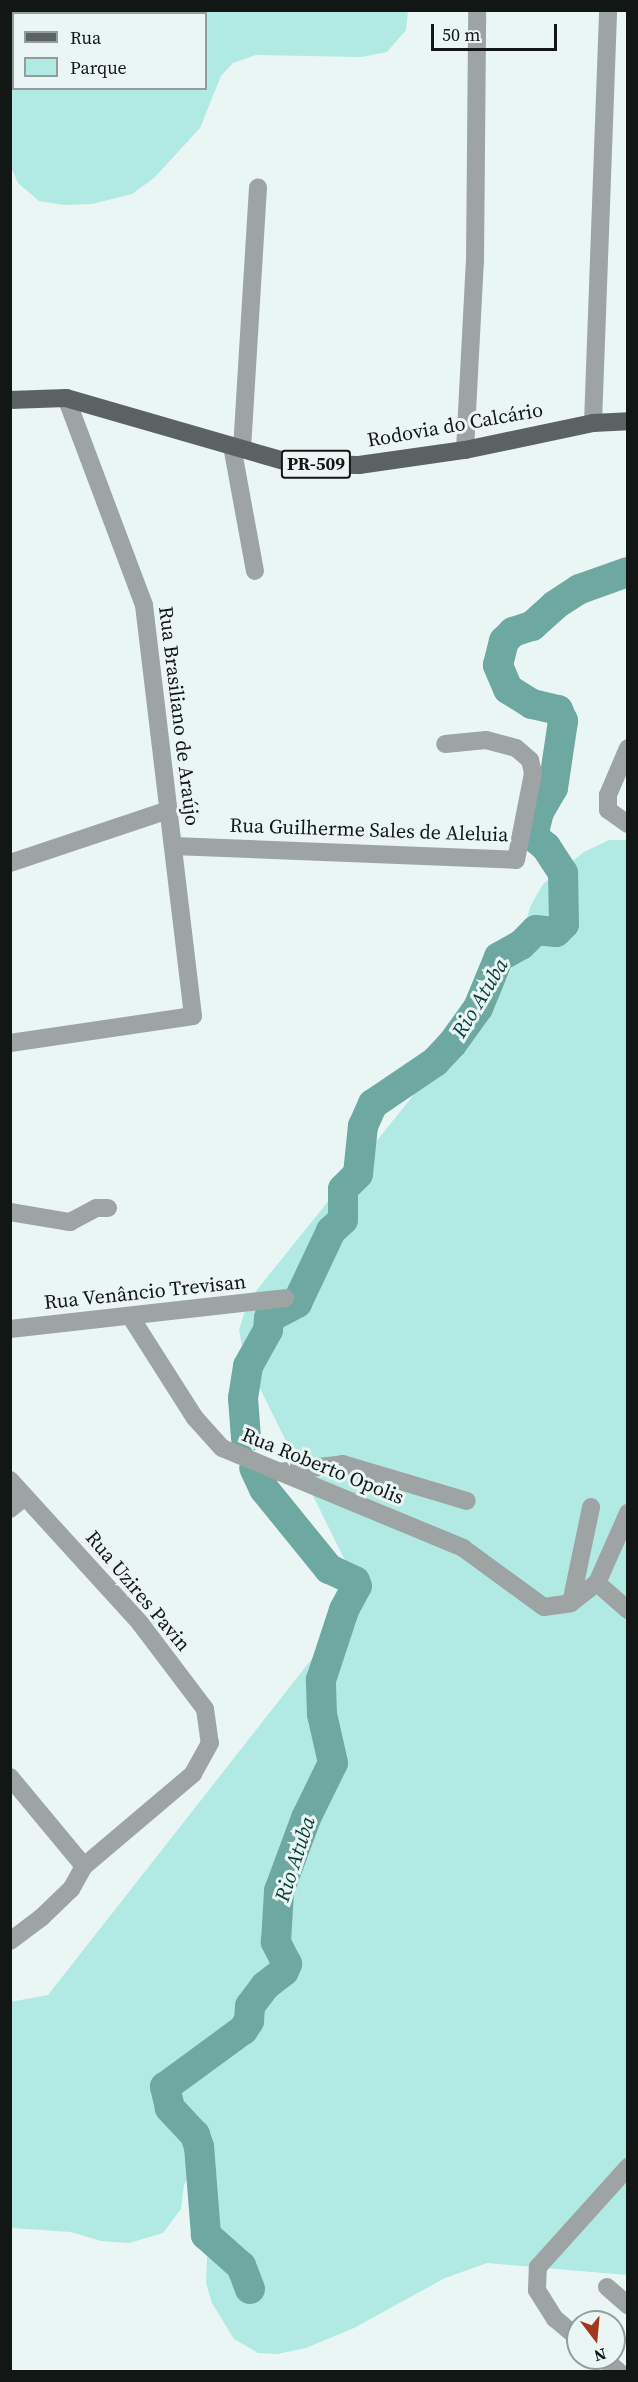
<!DOCTYPE html>
<html>
<head>
<meta charset="utf-8">
<style>
  body { margin:0 }
  #map { position:relative; width:638px; height:2382px; overflow:hidden; background:#e9f6f4; font-family:"Source Serif 4",serif }
  div>[style] { position:absolute }
  [style*='--x'] { left:calc(var(--x)*1px); top:calc(var(--y)*1px); width:calc(var(--w)*1px); rotate:calc(var(--a)*1deg) }
  .green>* { inset:0; background:#b1eae2 }
  .river>* { height:30px; margin:-15px; padding:0 15px; transform-origin:15px; border-radius:15px; background:#6da9a0 }
  .minor>* { height:18px; margin:-9px; padding:0 9px; transform-origin:9px; border-radius:9px; background:#9ea4a3 }
  .major>* { height:18px; margin:-9px; padding:0 9px; transform-origin:9px; border-radius:9px; background:#5a6362 }
  span { translate:-50% -50%; white-space:nowrap; text-align:center; line-height:1.15; -webkit-text-stroke:6px #e9f6f4; paint-order:stroke }
  .shield-label span { padding:2px 4px; background:#e9f6f4; border:2px solid; border-radius:4px; -webkit-text-stroke-width:0 }
  .shield-label { font-size:18px; color:#121716; font-weight:700 }
  .street-label { font-size:20px; color:#121716 }
  .water-label { font-size:21px; color:#09413c; font-style:italic }
  .frame { position:absolute; inset:0; border:12px solid #121716; pointer-events:none }
  .legend { position:absolute; left:12px; top:12px; width:195px; height:78px; box-sizing:border-box; background:#e9f6f4; border:2px solid #939d9b; margin:0; padding:8px 10px; list-style:none; font-size:18px; color:#121716 }
  .legend li { display:flex; align-items:center; gap:12px; height:30px }
  .legend b { width:30px; border:2px solid #939d9b }
  .north { position:absolute; left:566px; top:2310px; width:60px; height:60px; box-sizing:border-box; background:#e9f6f4; border:2px solid #939d9b; border-radius:50%; rotate:164deg; font-size:16px; font-weight:700; line-height:24px; text-align:center; color:#121716 }
  .north::after { content:''; display:block; margin:auto; width:21px; height:27px; background:#a2391f; clip-path:polygon(50% 0,100% 100%,50% 72%,0 100%) }
  .scale { position:absolute; left:431px; top:24px; width:126px; height:27px; box-sizing:border-box; border:3px solid #121716; border-top:0; padding-left:8px; font-size:18px; line-height:21px; white-space:nowrap; color:#121716; -webkit-text-stroke:4px #e9f6f4; paint-order:stroke }
</style>
</head>
<body>
<div id="map">
  <div class="green">
    <div style="clip-path:polygon(evenodd,11px 10px,408px 10px,408px 11px,406px 30px,387px 52px,361px 57px,256px 55px,233px 63px,221px 76px,200px 128px,154px 178px,132px 194px,92px 204px,64px 205px,39px 201px,18px 183px,11px 167px,11px 10px,14px 14px,206px 14px,206px 88px,14px 88px,14px 14px)"></div>
    <div style="clip-path:polygon(609px 840px,627px 840px,627px 2275px,487px 2263px,445px 2278px,354px 2328px,306px 2348px,277px 2354px,258px 2353px,234px 2339px,212px 2303px,206px 2283px,212px 2140px,184px 2185px,181px 2209px,163px 2233px,129px 2243px,101px 2241px,71px 2232px,11px 2228px,10px 2002px,48px 1995px,362px 1595px,244px 1356px,239px 1330px,248px 1301px,506px 980px,518px 954px,530px 907px,543px 884px,584px 852px)"></div>
  </div>
  <div class="river">
    <div style="--x:246;--y:1438;--w:40;--a:-94.3"></div>
    <div style="--x:243;--y:1398;--w:32;--a:-81"></div>
    <div style="--x:248;--y:1366;--w:41;--a:-60.9"></div>
    <div style="--x:268;--y:1330;--w:12;--a:-85"></div>
    <div style="--x:269;--y:1318;--w:32;--a:-28"></div>
    <div style="--x:297;--y:1303;--w:80;--a:-64.7"></div>
    <div style="--x:331;--y:1231;--w:16;--a:-43"></div>
    <div style="--x:343;--y:1220;--w:31;--a:-90"></div>
    <div style="--x:343;--y:1189;--w:21;--a:-45"></div>
    <div style="--x:358;--y:1174;--w:48;--a:-84.1"></div>
    <div style="--x:363;--y:1126;--w:24;--a:-66"></div>
    <div style="--x:373;--y:1104;--w:75;--a:-34.1"></div>
    <div style="--x:435;--y:1062;--w:25;--a:-47"></div>
    <div style="--x:452;--y:1044;--w:44;--a:-54.2"></div>
    <div style="--x:478;--y:1008;--w:55;--a:-67.6"></div>
    <div style="--x:499;--y:957;--w:25;--a:-29"></div>
    <div style="--x:521;--y:945;--w:21;--a:-45"></div>
    <div style="--x:536;--y:930;--w:20;--a:6"></div>
    <div style="--x:556;--y:932;--w:11;--a:-45"></div>
    <div style="--x:564;--y:924;--w:51;--a:-91.1"></div>
    <div style="--x:563;--y:873;--w:31;--a:-123"></div>
    <div style="--x:546;--y:847;--w:17;--a:-140"></div>
    <div style="--x:533;--y:836;--w:25;--a:-76"></div>
    <div style="--x:539;--y:812;--w:28;--a:-60"></div>
    <div style="--x:553;--y:788;--w:68;--a:-81.5"></div>
    <div style="--x:563;--y:721;--w:12;--a:-114"></div>
    <div style="--x:558;--y:710;--w:27;--a:-167"></div>
    <div style="--x:532;--y:704;--w:28;--a:-148"></div>
    <div style="--x:508;--y:689;--w:26;--a:-113"></div>
    <div style="--x:498;--y:665;--w:25;--a:-76"></div>
    <div style="--x:504;--y:641;--w:13;--a:-45"></div>
    <div style="--x:513;--y:632;--w:20;--a:-18"></div>
    <div style="--x:532;--y:626;--w:31;--a:-42"></div>
    <div style="--x:555;--y:605;--w:30;--a:-33"></div>
    <div style="--x:580;--y:589;--w:51;--a:-19.5"></div>
    <div style="--x:250;--y:2289;--w:25;--a:-111"></div>
    <div style="--x:241;--y:2266;--w:47;--a:-138.5"></div>
    <div style="--x:206;--y:2235;--w:88;--a:-94.5"></div>
    <div style="--x:199;--y:2147;--w:13;--a:-108"></div>
    <div style="--x:195;--y:2135;--w:37;--a:-133"></div>
    <div style="--x:170;--y:2108;--w:22;--a:-103"></div>
    <div style="--x:165;--y:2087;--w:97;--a:-36.2"></div>
    <div style="--x:243;--y:2030;--w:11;--a:-56"></div>
    <div style="--x:249;--y:2021;--w:15;--a:-86"></div>
    <div style="--x:250;--y:2006;--w:25;--a:-53"></div>
    <div style="--x:265;--y:1986;--w:24;--a:-38"></div>
    <div style="--x:284;--y:1971;--w:8;--a:-67"></div>
    <div style="--x:287;--y:1964;--w:25;--a:-117"></div>
    <div style="--x:276;--y:1942;--w:51;--a:-86.6"></div>
    <div style="--x:279;--y:1891;--w:78;--a:-69.7"></div>
    <div style="--x:306;--y:1818;--w:61;--a:-63.9"></div>
    <div style="--x:333;--y:1763;--w:50;--a:-102.7"></div>
    <div style="--x:322;--y:1714;--w:34;--a:-92"></div>
    <div style="--x:321;--y:1680;--w:74;--a:-71.8"></div>
    <div style="--x:344;--y:1610;--w:27;--a:-62"></div>
    <div style="--x:357;--y:1586;--w:5;--a:-112"></div>
    <div style="--x:355;--y:1581;--w:29;--a:-155"></div>
    <div style="--x:329;--y:1569;--w:103;--a:-129.1"></div>
    <div style="--x:264;--y:1489;--w:23;--a:-115"></div>
  </div>
  <div class="minor">
    <div style="--x:593;--y:423;--w:413;--a:-87.9"></div>
    <div style="--x:232;--y:446;--w:127;--a:79.6"></div>
    <div style="--x:242;--y:449;--w:262;--a:-86.5"></div>
    <div style="--x:465;--y:450;--w:188;--a:-87"></div>
    <div style="--x:475;--y:262;--w:252;--a:-89.5"></div>
    <div style="--x:628;--y:748;--w:51;--a:113.1"></div>
    <div style="--x:608;--y:795;--w:15;--a:90"></div>
    <div style="--x:608;--y:810;--w:24;--a:35"></div>
    <div style="--x:173;--y:846;--w:343;--a:2.3"></div>
    <div style="--x:516;--y:860;--w:89;--a:-78.9"></div>
    <div style="--x:533;--y:773;--w:13;--a:-103"></div>
    <div style="--x:530;--y:760;--w:18;--a:-139"></div>
    <div style="--x:516;--y:748;--w:31;--a:-165"></div>
    <div style="--x:486;--y:740;--w:41;--a:174.4"></div>
    <div style="--x:10;--y:863;--w:167;--a:-18.5"></div>
    <div style="--x:10;--y:1043;--w:185;--a:-8.4"></div>
    <div style="--x:193;--y:1016;--w:414;--a:-96.8"></div>
    <div style="--x:144;--y:605;--w:221;--a:-110.6"></div>
    <div style="--x:10;--y:1212;--w:61;--a:9.5"></div>
    <div style="--x:70;--y:1222;--w:30;--a:-28"></div>
    <div style="--x:96;--y:1208;--w:12;--a:0"></div>
    <div style="--x:130;--y:1316;--w:121;--a:57.5"></div>
    <div style="--x:195;--y:1418;--w:40;--a:48"></div>
    <div style="--x:222;--y:1448;--w:261;--a:22.5"></div>
    <div style="--x:463;--y:1548;--w:100;--a:36.1"></div>
    <div style="--x:544;--y:1607;--w:27;--a:-8"></div>
    <div style="--x:571;--y:1603;--w:33;--a:-38"></div>
    <div style="--x:597;--y:1583;--w:77;--a:-66.1"></div>
    <div style="--x:10;--y:1329;--w:277;--a:-6.4"></div>
    <div style="--x:279;--y:1472;--w:64;--a:-7.1"></div>
    <div style="--x:343;--y:1464;--w:129;--a:16.6"></div>
    <div style="--x:10;--y:1480;--w:193;--a:47.7"></div>
    <div style="--x:140;--y:1623;--w:108;--a:52.9"></div>
    <div style="--x:205;--y:1709;--w:34;--a:82"></div>
    <div style="--x:210;--y:1743;--w:35;--a:119"></div>
    <div style="--x:193;--y:1774;--w:143;--a:139.8"></div>
    <div style="--x:84;--y:1866;--w:26;--a:119"></div>
    <div style="--x:71;--y:1889;--w:40;--a:136"></div>
    <div style="--x:42;--y:1917;--w:40;--a:143"></div>
    <div style="--x:10;--y:1509;--w:19;--a:-39"></div>
    <div style="--x:597;--y:1583;--w:41;--a:41.1"></div>
    <div style="--x:571;--y:1603;--w:98;--a:-78.2"></div>
    <div style="--x:10;--y:1777;--w:116;--a:50.3"></div>
    <div style="--x:607;--y:2287;--w:28;--a:41"></div>
    <div style="--x:578;--y:2338;--w:30;--a:-140"></div>
    <div style="--x:555;--y:2319;--w:34;--a:-122"></div>
    <div style="--x:537;--y:2290;--w:23;--a:-88"></div>
    <div style="--x:538;--y:2267;--w:135;--a:-48"></div>
    <div style="--x:603;--y:2358;--w:21;--a:41"></div>
  </div>
  <div class="major">
    <div style="--x:10;--y:400;--w:56;--a:-2"></div>
    <div style="--x:66;--y:398;--w:238;--a:16.1"></div>
    <div style="--x:295;--y:464;--w:64;--a:0.9"></div>
    <div style="--x:359;--y:465;--w:107;--a:-8.1"></div>
    <div style="--x:465;--y:450;--w:131;--a:-11.9"></div>
    <div style="--x:593;--y:423;--w:35;--a:-3"></div>
  </div>
  <div class="shield-label">
    <span style="left:316px;top:464px">PR-509</span>
  </div>
  <div class="street-label">
    <span style="left:455px;top:425px;rotate:-10deg">Rodovia do Calcário</span>
    <span style="left:179px;top:716px;rotate:83deg">Rua Brasiliano de Araújo</span>
    <span style="left:369px;top:830px;rotate:2deg">Rua Guilherme Sales de Aleluia</span>
    <span style="left:145px;top:1292px;rotate:-6deg">Rua Venâncio Trevisan</span>
    <span style="left:323px;top:1466px;rotate:22deg">Rua Roberto Opolis</span>
    <span style="left:138px;top:1591px;rotate:50deg">Rua Uzires Pavin</span>
  </div>
  <div class="water-label">
    <span style="left:480px;top:998px;rotate:-59deg">Rio Atuba</span>
    <span style="left:295px;top:1859px;rotate:-72deg">Rio Atuba</span>
  </div>
  <div class="frame"></div>
  <ul class="legend">
  <li><b style="height:8px;background:#5a6362"></b>Rua</li>
  <li><b style="height:16px;background:#b1eae2"></b>Parque</li>
  </ul>
  <div class="north">N</div>
  <div class="scale">50 m</div>
</div>
</body>
</html>
